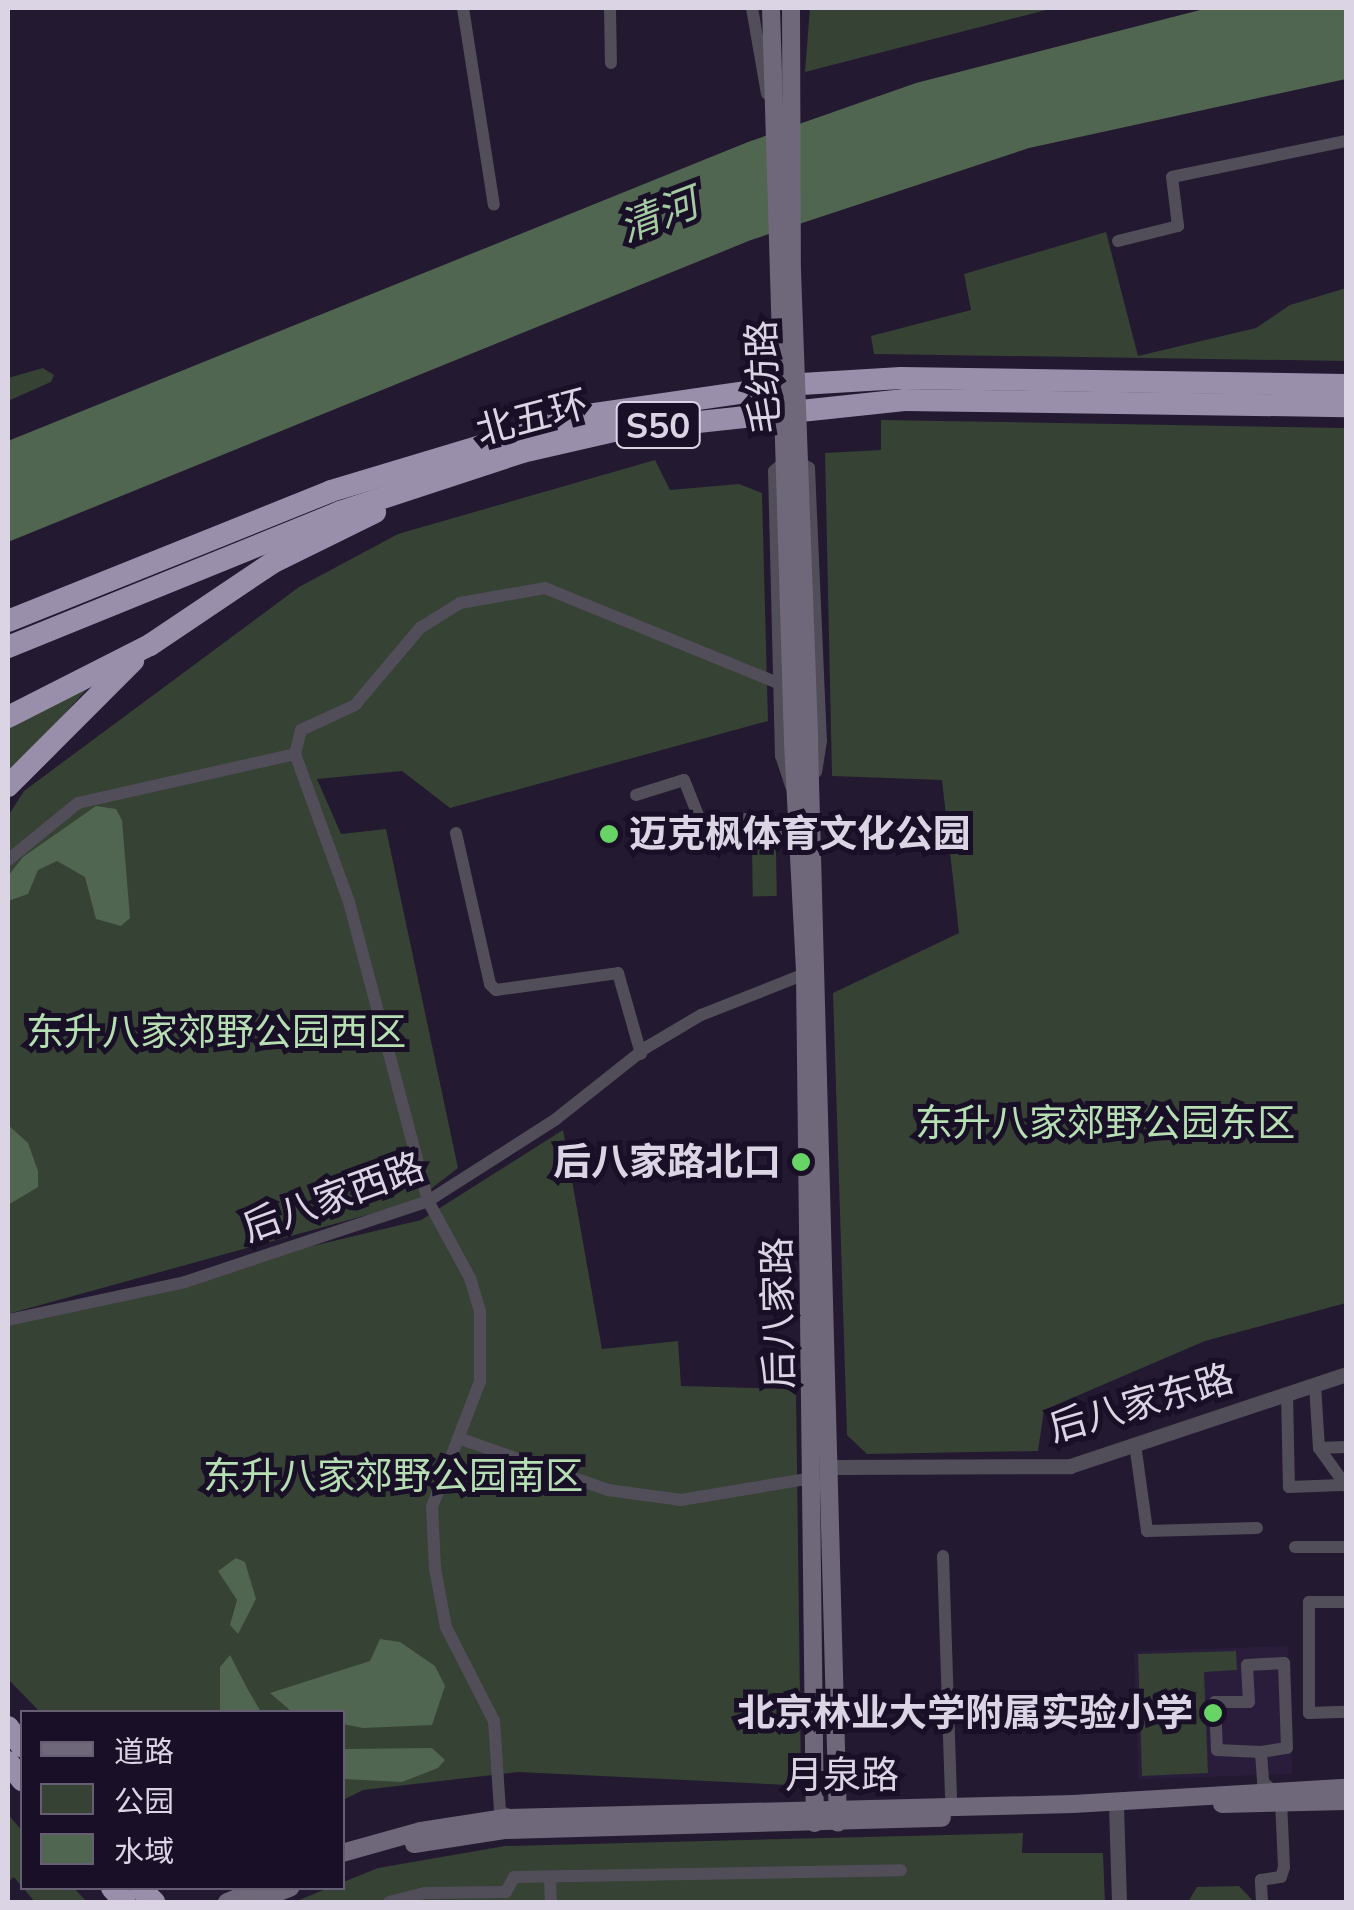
<!DOCTYPE html>
<html>
<head>
<meta charset="utf-8">
<style>
  body { margin:0 }
  #map { position:relative; width:1354px; height:1910px; overflow:hidden; background:#231930; font-family:Mulish,"Noto Sans SC",sans-serif }
  div>[style] { position:absolute }
  [style*='--x'] { left:calc(var(--x)*1px); top:calc(var(--y)*1px); width:calc(var(--w)*1px); rotate:calc(var(--a)*1deg) }
  .built>* { inset:0; background:#2a1d3b; transform-origin:0 0 }
  .green>* { inset:0; background:#354234; transform-origin:0 0 }
  .water>* { inset:0; background:#516650 }
  .minor>* { height:12px; margin:-6px; padding:0 6px; transform-origin:6px; border-radius:6px; background:#524e59 }
  .tertiary>* { height:15px; margin:-7.5px; padding:0 7.5px; transform-origin:7.5px; border-radius:7.5px; background:#524e59 }
  .secondary>* { height:18px; margin:-9px; padding:0 9px; transform-origin:9px; border-radius:9px; background:#6f687a }
  .motorway>* { height:22px; margin:-11px; padding:0 11px; transform-origin:11px; border-radius:11px; background:#998fab }
  .secondary-bridge>* { height:18px; margin:-9px; padding:0 9px; transform-origin:9px; border-radius:9px; background:#6f687a }
  .dots>* { width:28px; height:28px; translate:-50% -50%; box-sizing:border-box; border:5px solid #190f26; border-radius:50% }
  span { translate:-50% -50%; white-space:nowrap; text-align:center; line-height:1.15; -webkit-text-stroke:10px #190f26; paint-order:stroke }
  .shield-label span { padding:2px 8px; background:#190f26; border:2px solid; border-radius:8px; -webkit-text-stroke-width:0 }
  .shield-label { font-size:35px; color:#dad4e4; font-weight:700 }
  .street-label { font-size:38px; color:#dad4e4 }
  .poi-label { font-size:38px; color:#dad4e4; font-weight:700 }
  .left { translate:0 -50%; text-align:left }
  .right { translate:-100% -50%; text-align:right }
  .park-label { font-size:38px; color:#b6deb3 }
  .water-label { font-size:40px; color:#a4cba1; font-style:italic }
  .frame { position:absolute; inset:0; border:10px solid #dad4e4; pointer-events:none }
  .legend { position:absolute; left:20px; top:1710px; width:325px; height:180px; box-sizing:border-box; background:#190f26; border:2px solid #665e72; margin:0; padding:12px 18px; list-style:none; font-size:30px; color:#dad4e4 }
  .legend li { display:flex; align-items:center; gap:20px; height:50px }
  .legend b { width:50px; border:2px solid #665e72 }
</style>
</head>
<body>
<div id="map">
  <div class="built">
    <div style="left:1288px;top:1646px;width:128px;height:154px;rotate:88deg"></div>
  </div>
  <div class="green">
    <div style="clip-path:polygon(810px 8px,1054px 8px,805px 72px)"></div>
    <div style="clip-path:polygon(1106px 232px,1138px 356px,1256px 328px,1290px 305px,1346px 288px,1346px 361px,874px 354px,871px 336px,971px 310px,964px 274px)"></div>
    <div style="clip-path:polygon(43px 368px,54px 375px,51px 382px,8px 401px,8px 378px)"></div>
    <div style="clip-path:polygon(881px 420px,1346px 428px,1346px 1303px,1205px 1341px,1044px 1410px,1038px 1451px,867px 1454px,847px 1435px,833px 993px,959px 933px,942px 780px,832px 776px,825px 453px,881px 450px)"></div>
    <div style="clip-path:polygon(655px 460px,670px 490px,739px 484px,762px 493px,768px 721px,450px 808px,402px 771px,317px 779px,341px 834px,386px 829px,458px 1168px,414px 1202px,8px 1314px,8px 816px,24px 791px,299px 587px,398px 534px)"></div>
    <div style="clip-path:polygon(87px 689px,8px 777px,8px 723px)"></div>
    <div style="left:776px;top:849px;width:47px;height:24px;rotate:89deg"></div>
    <div style="clip-path:polygon(563px 1130px,602px 1349px,678px 1341px,681px 1386px,796px 1389px,801px 1777px,788px 1785px,518px 1772px,363px 1790px,343px 1800px,342px 1712px,40px 1712px,8px 1679px,8px 1319px,421px 1220px)"></div>
    <div style="clip-path:polygon(1236px 1651px,1237px 1670px,1204px 1672px,1208px 1773px,1142px 1776px,1138px 1654px)"></div>
    <div style="clip-path:polygon(8px 1814px,22px 1831px,22px 1887px,14px 1877px,8px 1882px)"></div>
    <div style="clip-path:polygon(1023px 1833px,1022px 1853px,1103px 1853px,1105px 1902px,294px 1902px,378px 1868px,505px 1846px)"></div>
    <div style="clip-path:polygon(1239px 1886px,1254px 1902px,1188px 1902px,1197px 1887px)"></div>
    <div style="clip-path:polygon(23px 1888px,74px 1888px,87px 1902px,35px 1902px)"></div>
  </div>
  <div class="water">
    <div style="clip-path:polygon(1208px 8px,1346px 8px,1346px 79px,1029px 148px,751px 240px,8px 542px,8px 441px,748px 142px,916px 83px)"></div>
    <div style="clip-path:polygon(96px 806px,116px 809px,122px 820px,130px 918px,121px 926px,96px 919px,85px 877px,57px 861px,38px 870px,28px 894px,8px 901px,8px 876px,23px 857px)"></div>
    <div style="clip-path:polygon(8px 1125px,28px 1143px,38px 1171px,38px 1187px,8px 1205px)"></div>
    <div style="clip-path:polygon(236px 1558px,245px 1562px,256px 1599px,238px 1634px,230px 1625px,237px 1600px,218px 1571px)"></div>
    <div style="clip-path:polygon(380px 1639px,400px 1642px,435px 1666px,445px 1686px,432px 1725px,363px 1728px,343px 1724px,342px 1712px,292px 1712px,270px 1693px,370px 1661px)"></div>
    <div style="clip-path:polygon(230px 1655px,247px 1688px,261px 1712px,220px 1712px,220px 1667px)"></div>
    <div style="clip-path:polygon(432px 1748px,445px 1760px,438px 1768px,402px 1782px,343px 1779px,343px 1749px)"></div>
  </div>
  <div class="minor">
    <div style="--x:463;--y:8;--w:199;--a:81.1"></div>
    <div style="--x:610;--y:8;--w:55;--a:89"></div>
    <div style="--x:752;--y:8;--w:87;--a:80.1"></div>
    <div style="--x:1118;--y:241;--w:62;--a:-14"></div>
    <div style="--x:1178;--y:226;--w:49;--a:-97"></div>
    <div style="--x:1172;--y:177;--w:178;--a:-11.7"></div>
    <div style="--x:791;--y:786;--w:32;--a:-108"></div>
    <div style="--x:781;--y:756;--w:285;--a:-91.4"></div>
    <div style="--x:774;--y:471;--w:21;--a:-41"></div>
    <div style="--x:790;--y:457;--w:22;--a:30"></div>
    <div style="--x:809;--y:468;--w:273;--a:87.5"></div>
    <div style="--x:821;--y:741;--w:31;--a:99"></div>
    <div style="--x:636;--y:795;--w:50;--a:-17.4"></div>
    <div style="--x:684;--y:780;--w:54;--a:68.2"></div>
    <div style="--x:704;--y:830;--w:41;--a:-15.8"></div>
    <div style="--x:743;--y:819;--w:25;--a:32"></div>
    <div style="--x:764;--y:832;--w:33;--a:-7"></div>
    <div style="--x:456;--y:833;--w:155;--a:77.3"></div>
    <div style="--x:490;--y:984;--w:8;--a:45"></div>
    <div style="--x:496;--y:990;--w:123;--a:-7.9"></div>
    <div style="--x:618;--y:973;--w:84;--a:74.1"></div>
    <div style="--x:8;--y:860;--w:90;--a:-39.2"></div>
    <div style="--x:78;--y:803;--w:222;--a:-12.7"></div>
    <div style="--x:8;--y:1320;--w:181;--a:-12.1"></div>
    <div style="--x:185;--y:1282;--w:256;--a:-18.4"></div>
    <div style="--x:428;--y:1201;--w:152;--a:-32.6"></div>
    <div style="--x:556;--y:1119;--w:116;--a:-38.4"></div>
    <div style="--x:647;--y:1047;--w:63;--a:-30.7"></div>
    <div style="--x:701;--y:1015;--w:112;--a:-21.5"></div>
    <div style="--x:1315;--y:1385;--w:63;--a:86.4"></div>
    <div style="--x:1319;--y:1448;--w:27;--a:-2"></div>
    <div style="--x:1287;--y:1394;--w:93;--a:88.8"></div>
    <div style="--x:1289;--y:1487;--w:53;--a:-2.2"></div>
    <div style="--x:458;--y:1438;--w:159;--a:19.1"></div>
    <div style="--x:608;--y:1490;--w:74;--a:7.8"></div>
    <div style="--x:681;--y:1500;--w:134;--a:-9.5"></div>
    <div style="--x:1135;--y:1444;--w:88;--a:82.1"></div>
    <div style="--x:1147;--y:1531;--w:110;--a:-1.6"></div>
    <div style="--x:1319;--y:1448;--w:47;--a:54.6"></div>
    <div style="--x:1295;--y:1547;--w:51;--a:0"></div>
    <div style="--x:943;--y:1556;--w:240;--a:88.1"></div>
    <div style="--x:1346;--y:1602;--w:37;--a:180"></div>
    <div style="--x:1309;--y:1602;--w:111;--a:90"></div>
    <div style="--x:1309;--y:1713;--w:37;--a:-2"></div>
    <div style="--x:1261;--y:1752;--w:26;--a:-9"></div>
    <div style="--x:1287;--y:1748;--w:85;--a:-92"></div>
    <div style="--x:1284;--y:1663;--w:37;--a:177"></div>
    <div style="--x:1247;--y:1665;--w:37;--a:87"></div>
    <div style="--x:1249;--y:1702;--w:34;--a:180"></div>
    <div style="--x:1215;--y:1702;--w:48;--a:87.6"></div>
    <div style="--x:1217;--y:1750;--w:44;--a:2.6"></div>
    <div style="--x:1261;--y:1752;--w:30;--a:86"></div>
    <div style="--x:1263;--y:1782;--w:12;--a:42"></div>
    <div style="--x:511;--y:1816;--w:12;--a:-156"></div>
    <div style="--x:500;--y:1811;--w:90;--a:-93.8"></div>
    <div style="--x:494;--y:1721;--w:106;--a:-117.1"></div>
    <div style="--x:446;--y:1627;--w:60;--a:-100.6"></div>
    <div style="--x:435;--y:1568;--w:61;--a:-92.8"></div>
    <div style="--x:432;--y:1507;--w:135;--a:-69.1"></div>
    <div style="--x:480;--y:1381;--w:70;--a:-90"></div>
    <div style="--x:480;--y:1311;--w:34;--a:-107"></div>
    <div style="--x:470;--y:1278;--w:88;--a:-118.6"></div>
    <div style="--x:428;--y:1201;--w:309;--a:-104.8"></div>
    <div style="--x:349;--y:902;--w:158;--a:-110"></div>
    <div style="--x:295;--y:754;--w:25;--a:-76"></div>
    <div style="--x:301;--y:730;--w:60;--a:-24.8"></div>
    <div style="--x:355;--y:705;--w:101;--a:-49.8"></div>
    <div style="--x:420;--y:628;--w:47;--a:-32"></div>
    <div style="--x:460;--y:603;--w:86;--a:-10"></div>
    <div style="--x:545;--y:588;--w:254;--a:22.2"></div>
    <div style="--x:550;--y:1877;--w:25;--a:88"></div>
    <div style="--x:389;--y:1902;--w:36;--a:-14"></div>
    <div style="--x:424;--y:1893;--w:82;--a:-0.7"></div>
    <div style="--x:506;--y:1892;--w:17;--a:-62"></div>
    <div style="--x:514;--y:1877;--w:387;--a:-1"></div>
    <div style="--x:1262;--y:1902;--w:22;--a:-93"></div>
    <div style="--x:1261;--y:1880;--w:20;--a:-9"></div>
    <div style="--x:1281;--y:1877;--w:10;--a:-73"></div>
    <div style="--x:1284;--y:1867;--w:65;--a:-92.6"></div>
  </div>
  <div class="tertiary">
    <div style="--x:830;--y:1467;--w:240;--a:-0.2"></div>
    <div style="--x:1070;--y:1466;--w:291;--a:-18.4"></div>
    <div style="--x:1116;--y:1806;--w:96;--a:88.2"></div>
  </div>
  <div class="secondary">
    <div style="--x:793;--y:742;--w:232;--a:87"></div>
    <div style="--x:805;--y:974;--w:849;--a:89.33"></div>
    <div style="--x:809;--y:744;--w:1079;--a:88.46"></div>
    <div style="--x:1222;--y:1804;--w:124;--a:-1.4"></div>
    <div style="--x:414;--y:1844;--w:93;--a:-8.7"></div>
    <div style="--x:506;--y:1830;--w:436;--a:-1.6"></div>
    <div style="--x:342;--y:1853;--w:82;--a:-15.6"></div>
    <div style="--x:421;--y:1831;--w:85;--a:-8.8"></div>
    <div style="--x:505;--y:1818;--w:568;--a:-1.41"></div>
    <div style="--x:1073;--y:1804;--w:273;--a:-3.4"></div>
    <div style="--x:227;--y:1902;--w:37;--a:-22"></div>
    <div style="--x:253;--y:1902;--w:40;--a:-21"></div>
  </div>
  <div class="motorway">
    <div style="--x:8;--y:621;--w:348;--a:-21.9"></div>
    <div style="--x:331;--y:491;--w:261;--a:-16.7"></div>
    <div style="--x:581;--y:416;--w:222;--a:-8.3"></div>
    <div style="--x:801;--y:384;--w:100;--a:-3.4"></div>
    <div style="--x:901;--y:378;--w:445;--a:0.9"></div>
    <div style="--x:8;--y:647;--w:358;--a:-22.1"></div>
    <div style="--x:340;--y:512;--w:192;--a:-18.2"></div>
    <div style="--x:522;--y:452;--w:94;--a:-12.9"></div>
    <div style="--x:614;--y:431;--w:292;--a:-6.1"></div>
    <div style="--x:904;--y:400;--w:442;--a:0.8"></div>
    <div style="--x:8;--y:717;--w:159;--a:-26.9"></div>
    <div style="--x:150;--y:645;--w:147;--a:-33.9"></div>
    <div style="--x:272;--y:563;--w:115;--a:-26.3"></div>
    <div style="--x:8;--y:786;--w:177;--a:-45"></div>
    <div style="--x:8;--y:1727;--w:24;--a:54"></div>
    <div style="--x:8;--y:1762;--w:23;--a:52"></div>
    <div style="--x:112;--y:1888;--w:19;--a:47"></div>
    <div style="--x:140;--y:1888;--w:20;--a:45"></div>
  </div>
  <div class="secondary-bridge">
    <div style="--x:771;--y:8;--w:734;--a:88.28"></div>
    <div style="--x:791;--y:8;--w:263;--a:89.8"></div>
    <div style="--x:792;--y:271;--w:473;--a:87.9"></div>
  </div>
  <div class="dots">
    <div style="left:609px;top:834px;background:#68d465"></div>
    <div style="left:801px;top:1162px;background:#68d465"></div>
    <div style="left:1213px;top:1713px;background:#68d465"></div>
  </div>
  <div class="shield-label">
    <span style="left:658px;top:425px">S50</span>
  </div>
  <div class="street-label">
    <span style="left:763px;top:377px;rotate:-92deg">毛纺路</span>
    <span style="left:532px;top:417px;rotate:-15deg">北五环</span>
    <span style="left:333px;top:1197px;rotate:-20deg">后八家西路</span>
    <span style="left:778px;top:1313px;rotate:-91deg">后八家路</span>
    <span style="left:1141px;top:1403px;rotate:-16deg">后八家东路</span>
    <span style="left:842px;top:1775px">月泉路</span>
  </div>
  <div class="poi-label">
    <span class="left" style="left:629px;top:834px">迈克枫体育文化公园</span>
    <span class="right" style="left:781px;top:1162px">后八家路北口</span>
    <span class="right" style="left:1193px;top:1713px">北京林业大学附属实验小学</span>
  </div>
  <div class="park-label">
    <span style="left:216px;top:1032px">东升八家郊野公园西区</span>
    <span style="left:1105px;top:1123px">东升八家郊野公园东区</span>
    <span style="left:393px;top:1476px">东升八家郊野公园南区</span>
  </div>
  <div class="water-label">
    <span style="left:658px;top:214px;rotate:-21deg">清河</span>
  </div>
  <div class="frame"></div>
  <ul class="legend">
  <li><b style="height:12px;background:#6f687a"></b>道路</li>
  <li><b style="height:28px;background:#354234"></b>公园</li>
  <li><b style="height:28px;background:#516650"></b>水域</li>
  </ul>
</div>
</body>
</html>
